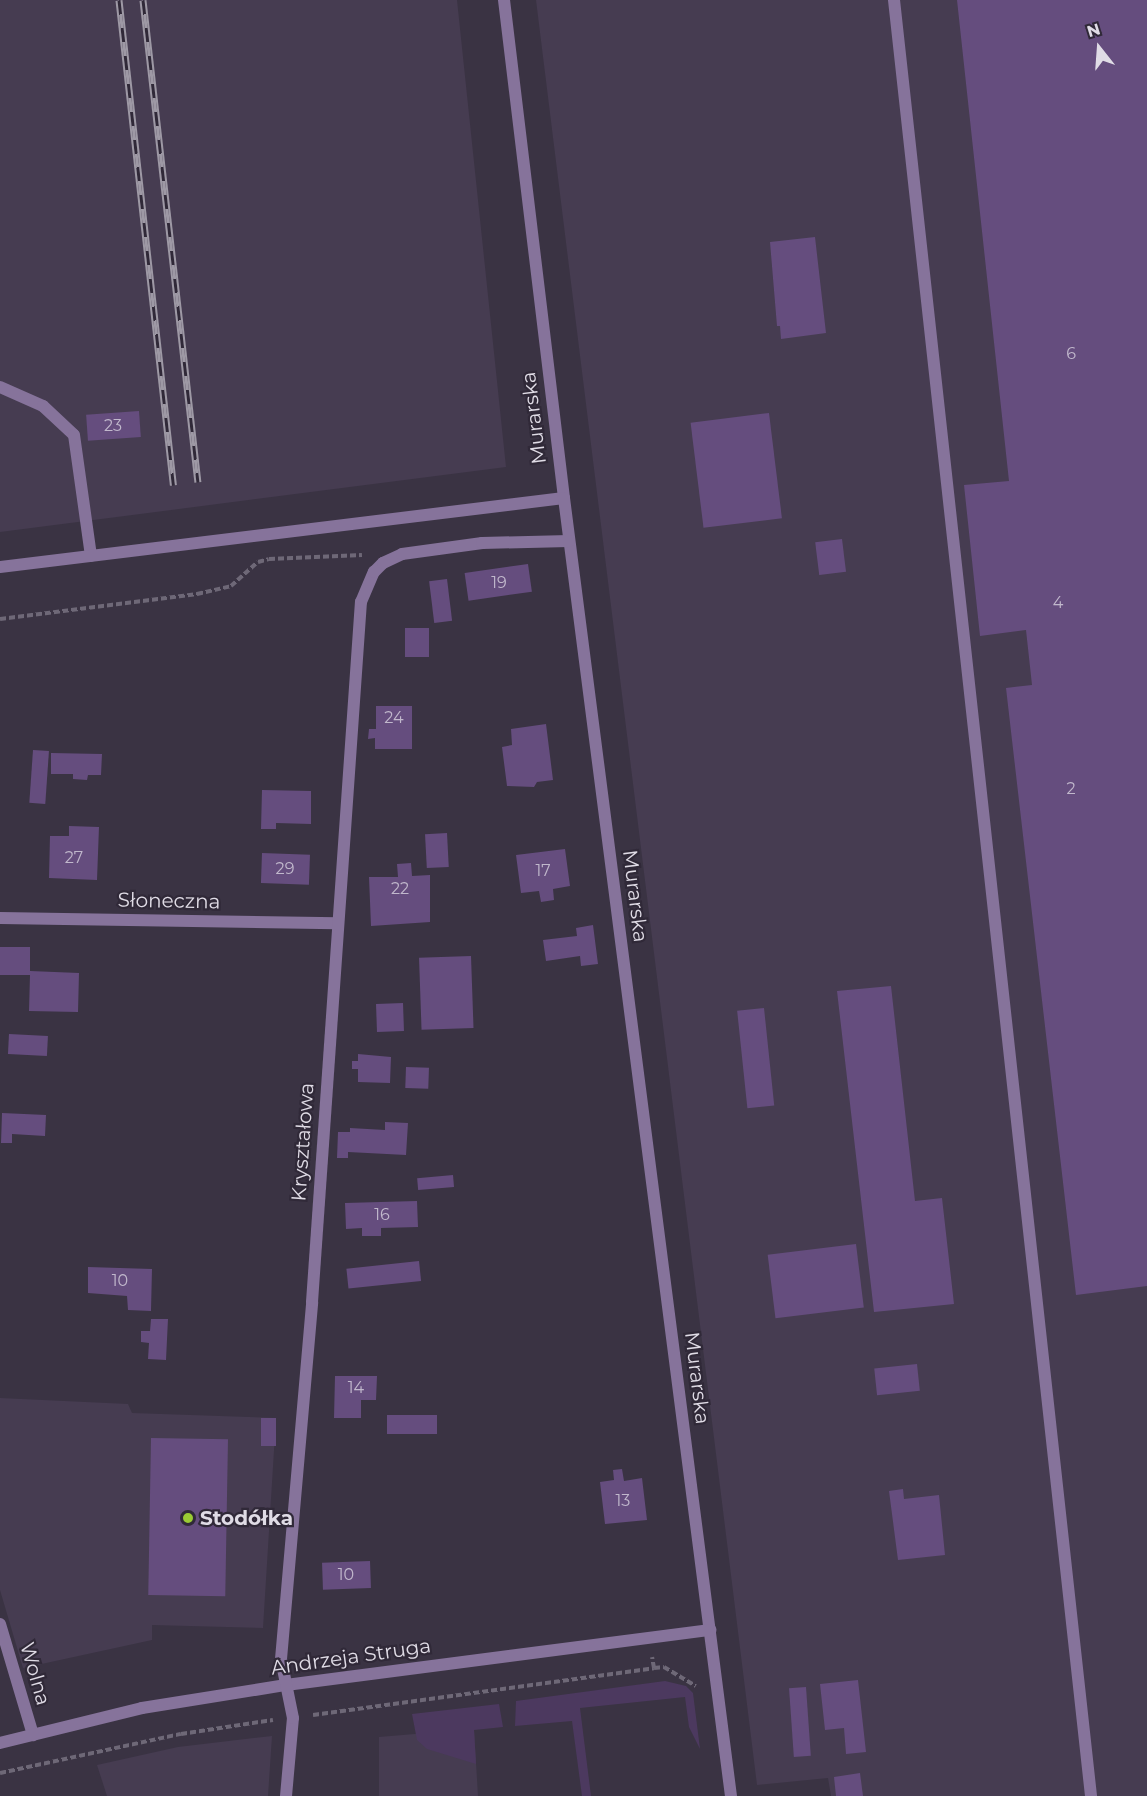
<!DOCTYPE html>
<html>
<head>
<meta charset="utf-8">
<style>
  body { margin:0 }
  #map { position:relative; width:1147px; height:1796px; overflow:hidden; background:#3a3343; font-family:Montserrat,sans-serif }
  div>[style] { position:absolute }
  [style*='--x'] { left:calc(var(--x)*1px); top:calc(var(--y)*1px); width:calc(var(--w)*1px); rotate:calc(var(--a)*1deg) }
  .built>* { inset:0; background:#463c51 }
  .green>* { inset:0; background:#4c395f }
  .building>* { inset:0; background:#654d7e; transform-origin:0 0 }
  .path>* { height:4px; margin-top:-2px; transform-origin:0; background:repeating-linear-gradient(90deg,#6e6877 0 6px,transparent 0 9px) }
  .lane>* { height:12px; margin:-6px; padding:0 6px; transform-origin:6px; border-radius:6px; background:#86739b }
  .street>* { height:12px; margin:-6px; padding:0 6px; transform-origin:6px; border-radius:6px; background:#86739b }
  .rail>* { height:7px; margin-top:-3.5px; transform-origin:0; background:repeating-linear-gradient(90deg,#302938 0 14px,#9e99a5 0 28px); box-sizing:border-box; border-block:2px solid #9e99a5 }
  .dots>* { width:16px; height:16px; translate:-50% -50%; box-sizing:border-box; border:3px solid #302938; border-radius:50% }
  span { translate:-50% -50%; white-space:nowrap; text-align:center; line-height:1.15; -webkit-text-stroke:4.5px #302938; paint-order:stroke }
  .number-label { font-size:16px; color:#c1b8cc }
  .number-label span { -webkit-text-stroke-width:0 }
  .street-label { font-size:20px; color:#e0dce6 }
  .poi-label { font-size:20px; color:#e0dce6; font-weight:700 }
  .left { translate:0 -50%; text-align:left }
  .north { position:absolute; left:1069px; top:18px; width:60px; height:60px; -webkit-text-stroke:4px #302938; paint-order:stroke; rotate:343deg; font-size:16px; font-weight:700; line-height:24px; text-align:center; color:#e0dce6 }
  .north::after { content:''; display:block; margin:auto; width:21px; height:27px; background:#e0dce6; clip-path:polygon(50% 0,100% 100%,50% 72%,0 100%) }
</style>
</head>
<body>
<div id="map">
  <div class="built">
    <div style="clip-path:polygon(0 0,457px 0,506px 467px,0 532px)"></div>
    <div style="clip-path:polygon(536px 0,1147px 0,1147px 1796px,831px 1796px,828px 1778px,757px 1785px)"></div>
    <div style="clip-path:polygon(0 1398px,128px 1404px,132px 1413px,276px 1418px,263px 1628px,152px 1625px,152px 1640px,23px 1668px,0 1590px)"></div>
    <div style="clip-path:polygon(474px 1729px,478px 1796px,379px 1796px,379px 1737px)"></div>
    <div style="clip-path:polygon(272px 1736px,268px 1796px,107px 1796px,97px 1765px,178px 1747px)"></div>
  </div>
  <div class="green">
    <div style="clip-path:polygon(665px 1681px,686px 1686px,693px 1693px,700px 1749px,689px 1727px,685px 1697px,580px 1708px,591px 1796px,582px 1796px,572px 1721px,515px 1726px,516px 1701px)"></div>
    <div style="clip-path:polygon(499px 1704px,503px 1727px,474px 1730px,476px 1764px,427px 1749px,417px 1740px,412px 1714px)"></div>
  </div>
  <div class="building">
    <div style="clip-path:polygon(957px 0,1147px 0,1147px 1286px,1076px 1295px,1006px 688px,1032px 685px,1026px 630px,980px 636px,964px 485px,1009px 481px)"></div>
    <div style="clip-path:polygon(815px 237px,826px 333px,781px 339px,780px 326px,777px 326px,770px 242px)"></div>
    <div style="left:139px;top:411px;width:26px;height:53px;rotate:86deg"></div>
    <div style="left:769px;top:413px;width:106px;height:79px;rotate:83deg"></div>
    <div style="left:842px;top:539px;width:33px;height:27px;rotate:83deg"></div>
    <div style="left:528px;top:564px;width:28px;height:64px;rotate:82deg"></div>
    <div style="left:447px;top:579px;width:42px;height:18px;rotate:83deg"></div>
    <div style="left:405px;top:628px;width:24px;height:29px"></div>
    <div style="clip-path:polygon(376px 706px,412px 706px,412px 749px,375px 749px,375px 738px,368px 739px,369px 729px,376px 729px)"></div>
    <div style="clip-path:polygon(546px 724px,553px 780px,537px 782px,534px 787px,507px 786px,502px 747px,512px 745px,511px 729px)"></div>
    <div style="left:33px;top:750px;width:16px;height:53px;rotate:4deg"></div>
    <div style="clip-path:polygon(51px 753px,102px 754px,101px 775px,88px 775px,87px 780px,73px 779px,73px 774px,51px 774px)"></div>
    <div style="clip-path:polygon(262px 790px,311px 791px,311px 824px,276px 823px,276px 829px,261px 829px)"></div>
    <div style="clip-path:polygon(69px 826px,99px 827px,97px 880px,49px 878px,50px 836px,69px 836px)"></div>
    <div style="left:447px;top:833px;width:34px;height:22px;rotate:87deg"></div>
    <div style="clip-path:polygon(565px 849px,570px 886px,553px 889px,554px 900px,541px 902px,539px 891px,521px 893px,516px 855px)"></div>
    <div style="left:262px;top:853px;width:48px;height:30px;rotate:2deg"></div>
    <div style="clip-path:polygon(411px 863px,412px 876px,430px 875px,430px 922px,371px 926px,369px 877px,398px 877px,397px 864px)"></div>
    <div style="clip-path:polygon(593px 925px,598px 964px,581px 966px,580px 956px,546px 961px,543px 940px,577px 936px,576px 928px)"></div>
    <div style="clip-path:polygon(0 947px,30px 947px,30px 971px,79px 973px,78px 1012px,29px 1011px,30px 975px,0 975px)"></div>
    <div style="left:471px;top:956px;width:72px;height:52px;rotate:88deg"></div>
    <div style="clip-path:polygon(891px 986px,915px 1201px,942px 1198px,954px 1304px,874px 1312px,837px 991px)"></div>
    <div style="left:403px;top:1003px;width:28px;height:27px;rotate:88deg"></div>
    <div style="left:764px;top:1008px;width:98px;height:27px;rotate:84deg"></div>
    <div style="left:9px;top:1034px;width:39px;height:20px;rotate:3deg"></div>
    <div style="clip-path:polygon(358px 1054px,391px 1057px,390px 1083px,358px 1082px,358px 1069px,352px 1069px,352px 1061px,358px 1061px)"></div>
    <div style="left:406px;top:1067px;width:23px;height:21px;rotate:2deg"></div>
    <div style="clip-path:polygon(2px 1113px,46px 1115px,45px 1136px,12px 1134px,12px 1143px,1px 1143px)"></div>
    <div style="clip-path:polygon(385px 1122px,408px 1123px,406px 1155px,348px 1152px,348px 1158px,337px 1158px,338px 1132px,350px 1132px,350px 1128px,385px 1130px)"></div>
    <div style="left:453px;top:1175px;width:12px;height:36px;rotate:85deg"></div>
    <div style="clip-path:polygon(417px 1201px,418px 1227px,381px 1228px,381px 1236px,362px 1236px,362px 1228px,346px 1229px,345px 1203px)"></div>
    <div style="left:856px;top:1244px;width:64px;height:89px;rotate:83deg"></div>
    <div style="left:419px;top:1261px;width:20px;height:73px;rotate:84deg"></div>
    <div style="clip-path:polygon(88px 1267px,152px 1269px,151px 1311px,128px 1310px,127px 1296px,88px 1293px)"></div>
    <div style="clip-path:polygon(151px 1319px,168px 1319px,166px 1360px,148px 1359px,149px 1343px,141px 1342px,141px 1331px,150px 1331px)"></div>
    <div style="left:917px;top:1364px;width:27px;height:43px;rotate:84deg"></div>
    <div style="clip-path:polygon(335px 1376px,377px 1376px,376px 1400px,361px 1400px,361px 1418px,334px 1418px)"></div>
    <div style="left:387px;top:1415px;width:50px;height:19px"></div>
    <div style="left:261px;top:1418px;width:15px;height:28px"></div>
    <div style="left:151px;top:1438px;width:77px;height:157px;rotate:1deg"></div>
    <div style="clip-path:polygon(622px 1469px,624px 1481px,642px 1478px,647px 1520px,605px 1524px,600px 1482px,614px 1480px,613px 1470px)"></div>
    <div style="clip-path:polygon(903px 1489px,904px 1499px,939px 1495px,945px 1555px,898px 1560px,889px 1491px)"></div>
    <div style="left:370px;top:1561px;width:27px;height:48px;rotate:88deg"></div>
    <div style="clip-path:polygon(858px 1680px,866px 1752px,846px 1754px,844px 1728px,825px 1730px,820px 1684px)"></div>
    <div style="left:806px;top:1687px;width:69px;height:17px;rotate:86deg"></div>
    <div style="clip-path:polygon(860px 1773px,863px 1796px,836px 1796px,834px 1777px)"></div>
  </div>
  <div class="path">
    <div style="--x:0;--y:619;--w:199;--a:-7.2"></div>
    <div style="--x:197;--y:594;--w:35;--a:-13"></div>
    <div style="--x:231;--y:586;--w:36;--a:-42"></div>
    <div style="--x:258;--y:562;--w:11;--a:-15"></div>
    <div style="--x:269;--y:559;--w:93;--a:-2.5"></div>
    <div style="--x:654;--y:1668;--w:10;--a:-6"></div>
    <div style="--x:664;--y:1667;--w:37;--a:31"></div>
    <div style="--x:313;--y:1715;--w:344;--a:-7.8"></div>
    <div style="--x:654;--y:1668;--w:11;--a:-100"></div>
    <div style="--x:0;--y:1773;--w:185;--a:-12.2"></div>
    <div style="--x:181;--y:1734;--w:93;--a:-8.7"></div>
  </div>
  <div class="lane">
    <div style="--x:894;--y:0;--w:1807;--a:83.74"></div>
    <div style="--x:0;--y:387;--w:47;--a:23.8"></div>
    <div style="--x:43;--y:406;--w:42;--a:43.1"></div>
    <div style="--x:74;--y:435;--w:122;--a:82"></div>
    <div style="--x:0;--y:567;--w:568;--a:-6.97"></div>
  </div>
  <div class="street">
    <div style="--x:504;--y:0;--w:502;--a:83.13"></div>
    <div style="--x:564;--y:498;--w:1309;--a:82.67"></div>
    <div style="--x:0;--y:918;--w:337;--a:0.9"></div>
    <div style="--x:0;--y:1624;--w:116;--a:73.4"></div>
    <div style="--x:0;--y:1743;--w:146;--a:-13.8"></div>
    <div style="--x:142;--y:1708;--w:146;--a:-9.1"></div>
    <div style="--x:286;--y:1685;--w:428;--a:-7.4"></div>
    <div style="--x:286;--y:1796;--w:78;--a:-84.9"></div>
    <div style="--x:293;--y:1718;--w:60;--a:-101.5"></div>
    <div style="--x:281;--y:1659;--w:358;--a:-85"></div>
    <div style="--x:312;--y:1302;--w:702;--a:-86"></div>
    <div style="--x:361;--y:602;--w:33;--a:-67"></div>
    <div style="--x:374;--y:572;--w:13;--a:-45"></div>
    <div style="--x:383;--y:563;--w:21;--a:-25"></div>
    <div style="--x:402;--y:554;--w:81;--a:-7.8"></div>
    <div style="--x:482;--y:543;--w:87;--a:-1.3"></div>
  </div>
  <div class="rail">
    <div style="--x:119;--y:0;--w:488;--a:83.6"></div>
    <div style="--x:143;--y:0;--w:485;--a:83.5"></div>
  </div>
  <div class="dots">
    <div style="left:188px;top:1518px;background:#9acb34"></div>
  </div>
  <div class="number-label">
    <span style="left:1071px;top:354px">6</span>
    <span style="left:113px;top:426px">23</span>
    <span style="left:499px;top:583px">19</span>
    <span style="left:1058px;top:603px">4</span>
    <span style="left:394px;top:718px">24</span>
    <span style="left:1071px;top:789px">2</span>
    <span style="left:74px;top:858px">27</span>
    <span style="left:285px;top:869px">29</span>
    <span style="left:543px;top:871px">17</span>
    <span style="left:400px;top:889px">22</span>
    <span style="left:382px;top:1215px">16</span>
    <span style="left:120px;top:1281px">10</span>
    <span style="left:356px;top:1388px">14</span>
    <span style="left:623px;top:1501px">13</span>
    <span style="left:346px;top:1575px">10</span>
  </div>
  <div class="street-label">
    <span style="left:534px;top:418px;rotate:-97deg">Murarska</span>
    <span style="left:635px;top:896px;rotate:83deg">Murarska</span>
    <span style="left:169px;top:901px;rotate:1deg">Słoneczna</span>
    <span style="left:303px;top:1142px;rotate:-86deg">Kryształowa</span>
    <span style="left:697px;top:1378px;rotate:83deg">Murarska</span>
    <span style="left:351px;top:1657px;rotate:-8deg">Andrzeja Struga</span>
    <span style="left:35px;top:1674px;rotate:74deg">Wolna</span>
  </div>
  <div class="poi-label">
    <span class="left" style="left:200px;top:1518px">Stodółka</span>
  </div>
  <div class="north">N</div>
</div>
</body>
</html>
